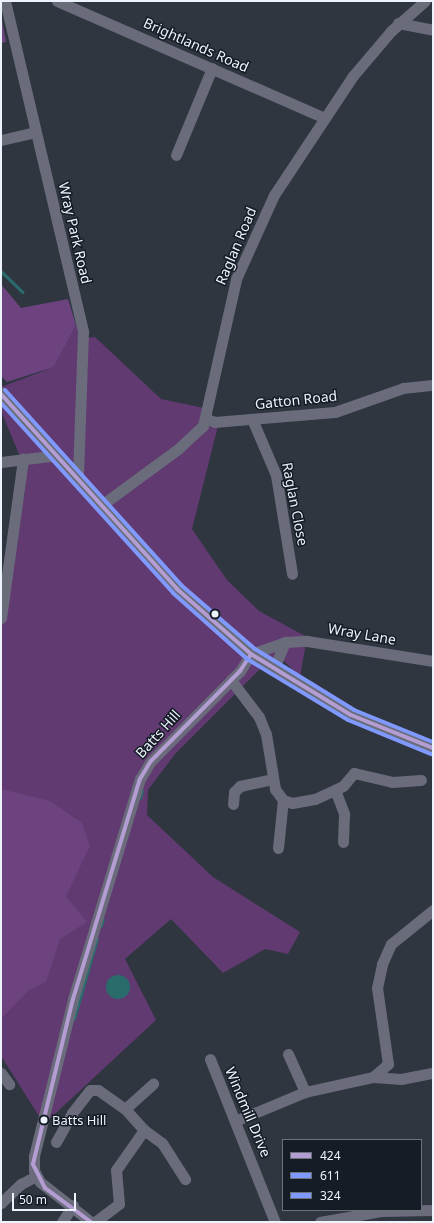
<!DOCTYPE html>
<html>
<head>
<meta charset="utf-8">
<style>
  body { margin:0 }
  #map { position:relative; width:434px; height:1223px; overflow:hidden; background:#2f3640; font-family:"Noto Sans",sans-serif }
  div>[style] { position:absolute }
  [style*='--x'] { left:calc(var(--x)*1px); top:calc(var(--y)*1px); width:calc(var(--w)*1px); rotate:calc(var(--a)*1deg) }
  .green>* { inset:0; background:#603a70 }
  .forest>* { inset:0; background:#6c437e }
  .water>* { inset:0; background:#2a6c6c }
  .round { border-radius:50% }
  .stream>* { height:2.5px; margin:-1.25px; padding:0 1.25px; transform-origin:1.25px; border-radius:1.25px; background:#2a6c6c }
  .minor>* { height:11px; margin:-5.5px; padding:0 5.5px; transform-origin:5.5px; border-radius:5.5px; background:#6a6c7c }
  .major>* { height:14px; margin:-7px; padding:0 7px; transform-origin:7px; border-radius:7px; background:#686c78 }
  .bus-1>* { height:4px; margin:-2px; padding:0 2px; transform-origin:2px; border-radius:2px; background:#b39dd2 }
  .bus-2>* { height:4px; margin:-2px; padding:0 2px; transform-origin:2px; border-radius:2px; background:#8099ff }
  .bus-3>* { height:4px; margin:-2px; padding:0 2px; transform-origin:2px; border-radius:2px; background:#8099ff }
  .dots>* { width:11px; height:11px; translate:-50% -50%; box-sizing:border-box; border:2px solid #161c25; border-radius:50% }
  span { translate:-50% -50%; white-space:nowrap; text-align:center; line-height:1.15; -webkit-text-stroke:3px #161c25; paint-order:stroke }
  .bus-label { font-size:13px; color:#ecf3fd }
  .left { translate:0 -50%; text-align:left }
  .street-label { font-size:14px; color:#ecf3fd }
  .frame { position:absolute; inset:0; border:2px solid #ecf3fd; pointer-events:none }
  .legend { position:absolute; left:282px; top:1139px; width:140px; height:72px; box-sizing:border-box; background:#161c25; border:1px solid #6c727b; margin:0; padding:5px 7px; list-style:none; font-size:12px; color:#ecf3fd }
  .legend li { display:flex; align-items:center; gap:8px; height:20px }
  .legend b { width:20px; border:1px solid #6c727b }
  .scale { position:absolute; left:12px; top:1193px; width:64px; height:18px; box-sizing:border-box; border:2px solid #ecf3fd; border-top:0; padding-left:5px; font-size:12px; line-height:14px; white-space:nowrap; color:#ecf3fd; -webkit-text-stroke:3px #161c25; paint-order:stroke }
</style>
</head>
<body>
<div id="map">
  <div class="green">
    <div style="clip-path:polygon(76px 325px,86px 338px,95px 337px,161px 399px,204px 408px,207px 427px,218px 426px,192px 529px,227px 580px,259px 611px,307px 637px,300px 677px,283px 660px,271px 658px,175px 754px,148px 790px,147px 815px,213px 877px,300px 932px,288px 954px,265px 949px,223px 973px,171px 919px,125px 959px,156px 1020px,44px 1124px,1px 1056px,1px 595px,25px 492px,19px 454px,1px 411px,1px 387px,54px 367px)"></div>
  </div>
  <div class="forest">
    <div style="clip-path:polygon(1px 14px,6px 42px,1px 43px)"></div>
    <div style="clip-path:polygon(1px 284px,21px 308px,68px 299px,76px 325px,54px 367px,7px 382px,1px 376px)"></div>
    <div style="clip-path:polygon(1px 789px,50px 801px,82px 823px,90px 846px,66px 896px,87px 922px,60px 939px,46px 982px,29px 990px,1px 1019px)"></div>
  </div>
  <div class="water">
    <div class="round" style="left:106px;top:975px;width:24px;height:24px"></div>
  </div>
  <div class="stream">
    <div style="--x:1;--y:271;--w:30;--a:44"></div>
    <div style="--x:140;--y:798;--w:7;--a:-74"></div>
    <div style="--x:101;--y:926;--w:6;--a:-72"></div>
    <div style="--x:74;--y:1019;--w:83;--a:-74"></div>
  </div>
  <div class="minor">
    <div style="--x:5;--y:1;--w:340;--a:76.7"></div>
    <div style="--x:83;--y:332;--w:144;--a:92"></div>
    <div style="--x:57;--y:1;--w:289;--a:23.6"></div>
    <div style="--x:398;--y:23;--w:36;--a:11"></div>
    <div style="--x:1;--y:140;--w:35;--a:-13"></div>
    <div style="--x:176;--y:155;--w:94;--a:-67.5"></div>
    <div style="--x:206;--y:419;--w:9;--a:18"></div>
    <div style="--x:215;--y:422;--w:120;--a:-4.8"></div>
    <div style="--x:335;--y:412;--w:72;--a:-19.4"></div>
    <div style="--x:403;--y:388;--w:30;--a:-6"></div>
    <div style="--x:252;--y:419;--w:61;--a:66.8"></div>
    <div style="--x:276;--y:475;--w:100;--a:80.8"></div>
    <div style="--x:1;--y:462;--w:58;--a:-6.9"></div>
    <div style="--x:103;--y:504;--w:93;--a:-36.3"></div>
    <div style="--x:178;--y:449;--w:34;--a:-43"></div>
    <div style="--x:203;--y:426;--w:151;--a:-77.3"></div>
    <div style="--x:236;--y:279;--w:92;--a:-65.7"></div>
    <div style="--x:274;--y:195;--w:141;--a:-56.5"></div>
    <div style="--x:352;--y:77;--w:60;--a:-49.7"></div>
    <div style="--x:391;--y:31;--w:45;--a:-41.4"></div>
    <div style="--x:1;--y:618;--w:161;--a:-82.1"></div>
    <div style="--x:274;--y:668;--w:28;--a:-67"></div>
    <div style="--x:231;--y:680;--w:46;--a:52.9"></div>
    <div style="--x:259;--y:717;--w:18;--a:68"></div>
    <div style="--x:266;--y:734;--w:56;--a:80.7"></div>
    <div style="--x:275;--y:789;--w:14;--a:54"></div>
    <div style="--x:283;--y:800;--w:9;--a:18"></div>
    <div style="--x:292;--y:803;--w:23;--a:-10"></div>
    <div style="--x:315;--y:799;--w:31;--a:-25"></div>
    <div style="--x:343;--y:786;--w:17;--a:-50"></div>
    <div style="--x:354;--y:773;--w:39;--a:13"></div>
    <div style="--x:392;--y:782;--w:29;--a:-4"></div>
    <div style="--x:335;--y:790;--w:26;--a:69"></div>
    <div style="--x:344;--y:814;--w:28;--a:92"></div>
    <div style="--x:233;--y:804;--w:12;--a:-85"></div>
    <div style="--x:234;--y:792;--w:8;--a:-45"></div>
    <div style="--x:240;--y:786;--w:33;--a:-12"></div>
    <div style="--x:278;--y:848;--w:48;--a:-84.1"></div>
    <div style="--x:288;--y:1054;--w:42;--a:65.9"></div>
    <div style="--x:210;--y:1059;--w:175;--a:68.3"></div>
    <div style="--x:1;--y:1073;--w:14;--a:54"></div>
    <div style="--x:373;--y:1077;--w:28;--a:4"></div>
    <div style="--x:401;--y:1079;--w:33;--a:-11"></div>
    <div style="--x:235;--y:1121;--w:76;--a:-22.5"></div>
    <div style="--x:305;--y:1092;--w:70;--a:-12.4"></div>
    <div style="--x:373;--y:1077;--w:20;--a:-41"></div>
    <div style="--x:388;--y:1064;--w:77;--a:-98.2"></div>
    <div style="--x:377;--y:988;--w:25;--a:-78"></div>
    <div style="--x:382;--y:964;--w:22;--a:-66"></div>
    <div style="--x:391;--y:944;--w:54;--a:-39"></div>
    <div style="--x:144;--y:1130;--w:22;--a:36"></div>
    <div style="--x:162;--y:1143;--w:43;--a:57.4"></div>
    <div style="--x:56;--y:1142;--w:33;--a:-61"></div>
    <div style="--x:72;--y:1113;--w:29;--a:-52"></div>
    <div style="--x:90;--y:1090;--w:8;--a:0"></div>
    <div style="--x:98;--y:1090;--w:33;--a:35"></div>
    <div style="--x:125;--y:1109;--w:38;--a:-42"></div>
    <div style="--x:1;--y:1203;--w:28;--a:-44"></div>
    <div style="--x:21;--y:1184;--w:17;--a:-28"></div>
    <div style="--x:62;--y:1222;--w:20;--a:-57"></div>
    <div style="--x:91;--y:1222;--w:65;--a:-141.9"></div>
    <div style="--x:40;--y:1182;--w:13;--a:-117"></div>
    <div style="--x:34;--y:1170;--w:14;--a:-90"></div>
    <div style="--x:34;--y:1156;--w:162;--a:-76"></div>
    <div style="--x:73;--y:999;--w:230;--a:-73.1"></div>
    <div style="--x:140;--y:779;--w:21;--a:-59"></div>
    <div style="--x:151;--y:761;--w:127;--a:-45.3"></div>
    <div style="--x:240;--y:671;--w:20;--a:-57"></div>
    <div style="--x:251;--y:654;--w:36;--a:-19"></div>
    <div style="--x:285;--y:642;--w:22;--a:-3"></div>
    <div style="--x:307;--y:641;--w:128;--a:9"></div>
    <div style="--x:95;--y:1222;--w:30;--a:-37"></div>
    <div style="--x:119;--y:1204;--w:34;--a:-95"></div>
    <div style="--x:116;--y:1170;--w:49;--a:-55"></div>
    <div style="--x:144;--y:1130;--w:28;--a:-132"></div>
    <div style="--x:320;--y:1222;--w:63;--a:-10.1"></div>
    <div style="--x:382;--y:1211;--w:51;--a:-1.1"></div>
  </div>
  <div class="major">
    <div style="--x:1;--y:394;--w:263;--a:47.9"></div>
    <div style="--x:177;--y:589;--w:98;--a:41.3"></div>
    <div style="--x:251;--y:654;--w:117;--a:31.4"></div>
    <div style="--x:351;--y:715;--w:88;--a:21.9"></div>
  </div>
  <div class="bus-1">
    <div style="--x:1;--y:394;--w:263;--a:47.9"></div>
    <div style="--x:177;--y:589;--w:98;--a:41.3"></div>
    <div style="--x:251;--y:654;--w:117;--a:31.4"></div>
    <div style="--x:351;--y:715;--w:88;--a:21.9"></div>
    <div style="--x:91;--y:1222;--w:57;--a:-143.5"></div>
    <div style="--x:45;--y:1188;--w:27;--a:-117"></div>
    <div style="--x:33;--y:1164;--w:170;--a:-76.4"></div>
    <div style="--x:73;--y:999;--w:230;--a:-73.1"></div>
    <div style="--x:140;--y:779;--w:21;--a:-59"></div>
    <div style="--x:151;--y:761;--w:127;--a:-45.3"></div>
    <div style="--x:240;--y:671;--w:20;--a:-57"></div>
  </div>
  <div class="bus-2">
    <div style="--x:1;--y:403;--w:256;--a:47.8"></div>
    <div style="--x:173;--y:593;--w:99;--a:41.7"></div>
    <div style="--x:247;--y:659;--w:118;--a:31.1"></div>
    <div style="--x:348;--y:720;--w:90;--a:22.3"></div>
  </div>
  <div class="bus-3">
    <div style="--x:5;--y:390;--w:263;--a:47.9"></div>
    <div style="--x:181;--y:585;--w:98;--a:40.9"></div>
    <div style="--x:255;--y:649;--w:116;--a:31.6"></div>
    <div style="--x:354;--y:710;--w:85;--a:22.1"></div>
  </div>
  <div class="dots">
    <div style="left:215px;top:614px;background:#ecf3fd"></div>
    <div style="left:44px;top:1120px;background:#ecf3fd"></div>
  </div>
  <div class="bus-label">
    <span class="left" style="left:52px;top:1120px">Batts Hill</span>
  </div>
  <div class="street-label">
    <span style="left:196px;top:45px;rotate:24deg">Brightlands Road</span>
    <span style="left:75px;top:233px;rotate:77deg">Wray Park Road</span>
    <span style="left:236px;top:246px;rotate:-67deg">Raglan Road</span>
    <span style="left:296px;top:400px;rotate:-6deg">Gatton Road</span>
    <span style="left:295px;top:504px;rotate:79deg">Raglan Close</span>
    <span style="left:362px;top:634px;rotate:10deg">Wray Lane</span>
    <span style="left:158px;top:734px;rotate:-48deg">Batts Hill</span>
    <span style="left:248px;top:1112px;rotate:67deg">Windmill Drive</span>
  </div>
  <div class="frame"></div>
  <ul class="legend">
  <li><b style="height:5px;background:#b39dd2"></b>424</li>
  <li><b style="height:5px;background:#8099ff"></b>611</li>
  <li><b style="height:5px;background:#8099ff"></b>324</li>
  </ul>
  <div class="scale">50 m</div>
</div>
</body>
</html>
